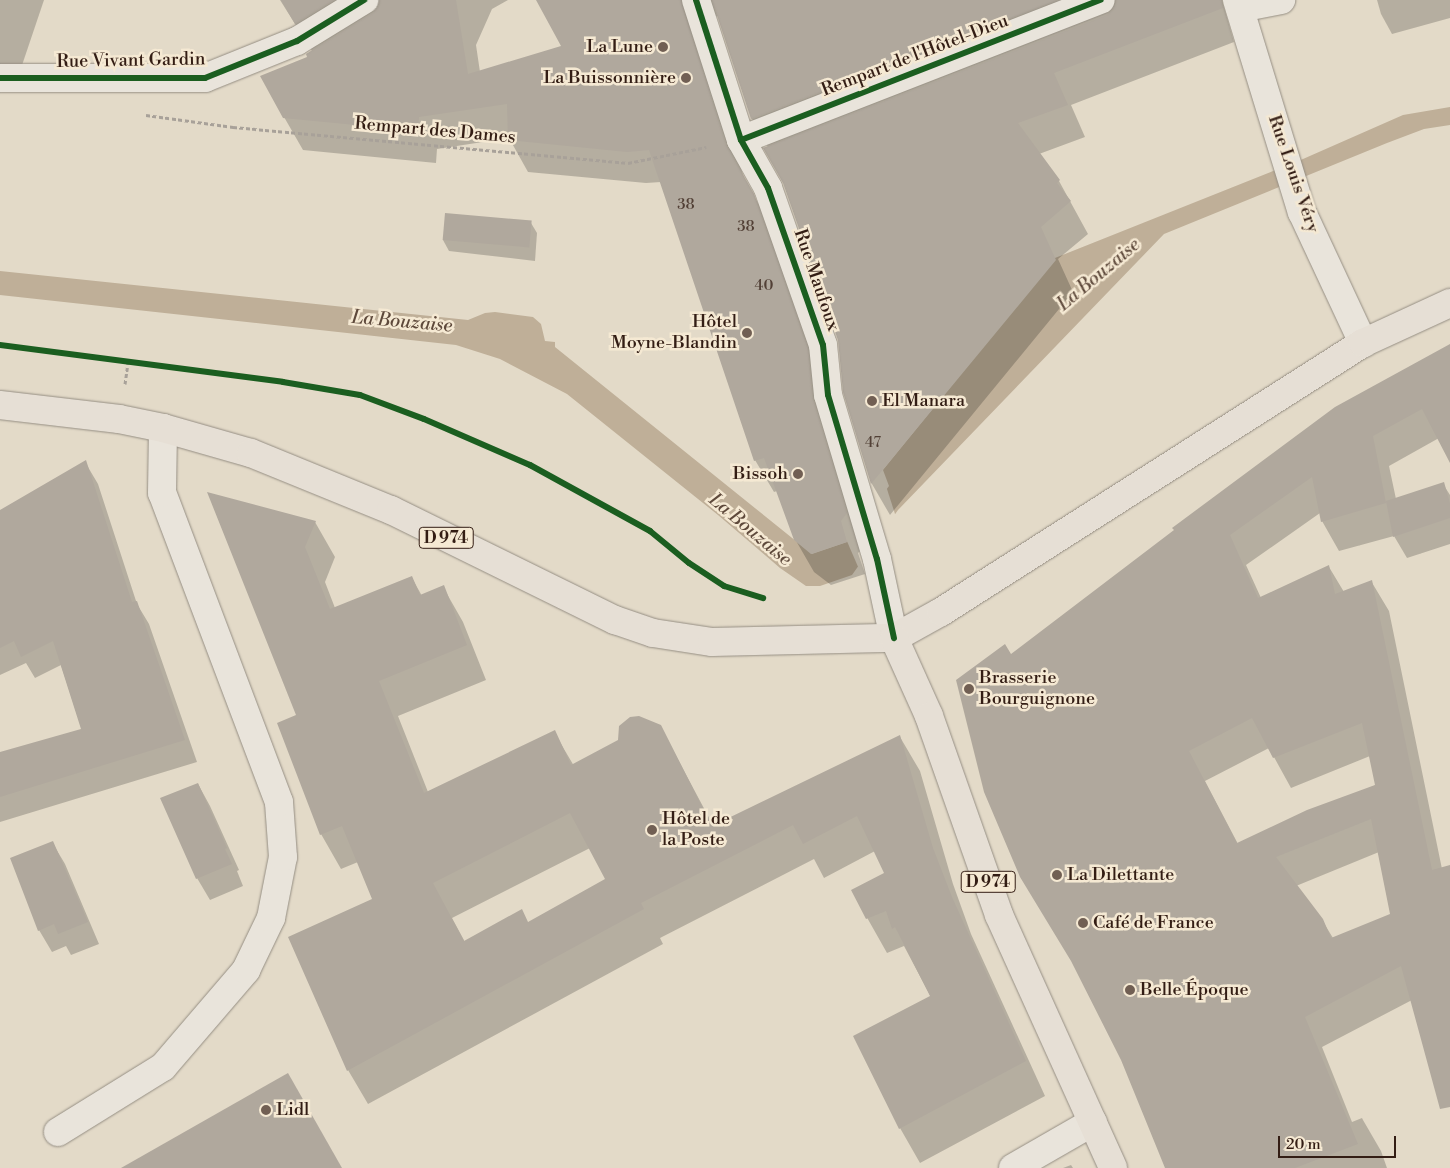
<!DOCTYPE html>
<html>
<head>
<meta charset="utf-8">
<style>
  body { margin:0 }
  #map { position:relative; width:1450px; height:1168px; overflow:hidden; background:#e3dac8; font-family:"Libre Bodoni",serif }
  div>[style] { position:absolute }
  [style*='--x'] { left:calc(var(--x)*1px); top:calc(var(--y)*1px); width:calc(var(--w)*1px); rotate:calc(var(--a)*1deg) }
  .water>* { inset:0; background:#bfaf98 }
  .pier>* { inset:0; background:#e3dac8 }
  .shadow>* { inset:0; background:#0003 }
  .building>* { inset:0; background:#b0a89d; transform-origin:0 0 }
  .path>* { height:3px; margin-top:-1.5px; transform-origin:0; background:repeating-linear-gradient(90deg,#a8a199 0 4px,transparent 0 6.5px) }
  .roads { filter:drop-shadow(0 0 1px #958e83) drop-shadow(0 0 1px #958e83) }
  .minor>* { height:28px; margin:-14px; padding:0 14px; transform-origin:14px; border-radius:14px; background:#e9e4db }
  .major>* { height:28px; margin:-14px; padding:0 14px; transform-origin:14px; border-radius:14px; background:#e6dfd5 }
  .cycleway>* { height:6px; margin:-3px; padding:0 3px; transform-origin:3px; border-radius:3px; background:#1b5e20 }
  .dots>* { width:14px; height:14px; translate:-50% -50%; box-sizing:border-box; border:2px solid #f5e9d3; border-radius:50% }
  span { translate:-50% -50%; white-space:nowrap; text-align:center; line-height:1.15; -webkit-text-stroke:5px #f5e9d3; paint-order:stroke }
  .number-label { font-size:15px; color:#524036 }
  .number-label span { -webkit-text-stroke-width:0 }
  .shield-label span { padding:1px 4px; background:#f5e9d3; border:1px solid; border-radius:4px; -webkit-text-stroke-width:0 }
  .shield-label { font-size:16px; color:#331d14; font-weight:700 }
  .poi-label { font-size:18px; color:#331d14 }
  .right { translate:-100% -50%; text-align:right }
  .left { translate:0 -50%; text-align:left }
  .street-label { font-size:18px; color:#331d14 }
  .water-label { font-size:19px; color:#5e493b; font-style:italic }
  .scale { position:absolute; left:1278px; top:1136px; width:118px; height:22px; box-sizing:border-box; border:2px solid #331d14; border-top:0; padding-left:6px; font-size:15px; line-height:18px; white-space:nowrap; color:#331d14; -webkit-text-stroke:4px #f5e9d3; paint-order:stroke }
</style>
</head>
<body>
<div id="map">
  <div class="water">
    <div style="clip-path:polygon(1450px 107px,1450px 125px,1424px 129px,1387px 143px,1164px 234px,898px 510px,852px 575px,820px 586px,806px 586px,780px 568px,718px 515px,567px 394px,500px 359px,456px 345px,0 295px,0 271px,468px 320px,485px 313px,495px 312px,533px 317px,541px 324px,545px 341px,555px 342px,555px 347px,812px 554px,847px 542px,889px 486px,883px 470px,1055px 258px,1303px 159px,1403px 115px)"></div>
  </div>
  <div class="pier">
    <div style="clip-path:polygon(886px 486px,896px 517px,859px 569px,846px 539px)"></div>
  </div>
  <div class="shadow">
    <div style="clip-path:polygon(0 0,44px 0,15px 86px,0 80px)"></div>
    <div style="clip-path:polygon(280px 0,508px 0,492px 9px,476px 45px,480px 72px,563px 47px,538px 0,1222px 0,1234px 42px,1071px 105px,1085px 137px,1039px 154px,1059px 181px,1088px 234px,1058px 259px,1073px 292px,890px 515px,872px 484px,845px 392px,839px 340px,784px 182px,768px 147px,752px 119px,719px 16px,710px 17px,699px 38px,744px 178px,772px 228px,825px 382px,865px 546px,858px 553px,865px 574px,831px 585px,814px 572px,795px 539px,777px 491px,774px 492px,755px 460px,661px 182px,646px 183px,528px 172px,509px 138px,437px 149px,436px 163px,303px 150px,284px 117px,312px 51px)"></div>
    <div style="clip-path:polygon(1377px 0,1450px 0,1450px 18px,1392px 34px,1381px 14px)"></div>
    <div style="clip-path:polygon(531px 223px,537px 233px,535px 261px,449px 251px,443px 240px)"></div>
    <div style="clip-path:polygon(evenodd,1450px 345px,1450px 458px,1439px 438px,1389px 466px,1396px 499px,1443px 484px,1450px 495px,1450px 544px,1407px 558px,1394px 536px,1339px 551px,1322px 521px,1320px 513px,1246px 565px,1261px 598px,1329px 567px,1344px 592px,1371px 581px,1389px 611px,1442px 869px,1450px 866px,1450px 1101px,1412px 1000px,1322px 1047px,1352px 1122px,1362px 1118px,1363px 1120px,1381px 1151px,1387px 1168px,1167px 1168px,1010px 656px,1450px 345px,1269px 748px,1291px 788px,1370px 756px,1376px 785px,1238px 844px,1205px 781px,1269px 748px,1450px 345px,1379px 852px,1392px 915px,1333px 938px,1322px 920px,1296px 886px,1379px 852px)"></div>
    <div style="clip-path:polygon(85px 462px,98px 484px,137px 604px,149px 624px,197px 762px,0 822px,0 753px,82px 730px,61px 665px,35px 678px,26px 663px,0 675px,0 512px)"></div>
    <div style="clip-path:polygon(evenodd,209px 494px,315px 522px,335px 557px,325px 582px,335px 608px,412px 578px,422px 596px,443px 587px,463px 622px,486px 680px,398px 716px,428px 792px,554px 732px,574px 766px,660px 726px,714px 827px,900px 737px,920px 771px,953px 884px,971px 934px,1045px 1096px,920px 1163px,900px 1128px,855px 1037px,931px 997px,904px 946px,887px 953px,852px 891px,886px 873px,875px 851px,824px 878px,814px 859px,660px 938px,663px 944px,368px 1104px,348px 1070px,374px 900px,358px 862px,341px 869px,321px 834px,297px 715px,209px 494px,590px 848px,607px 879px,528px 924px,465px 942px,452px 918px,590px 848px)"></div>
    <div style="clip-path:polygon(198px 784px,210px 806px,239px 870px,237px 871px,243px 886px,210px 900px,197px 878px)"></div>
    <div style="clip-path:polygon(52px 842px,65px 864px,99px 944px,71px 955px,66px 946px,52px 952px,39px 930px)"></div>
    <div style="clip-path:polygon(1071px 1165px,1073px 1168px,1063px 1168px)"></div>
  </div>
  <div class="building">
    <div style="clip-path:polygon(281px 0,334px 0,295px 24px)"></div>
    <div style="clip-path:polygon(380px 0,456px 0,468px 74px,561px 46px,536px 0,681px 0,726px 145px,754px 194px,808px 348px,813px 399px,847px 513px,841px 521px,847px 542px,811px 554px,794px 540px,764px 458px,754px 461px,649px 150px,627px 152px,508px 140px,507px 104px,419px 117px,418px 131px,283px 118px,260px 76px,307px 57px,306px 54px,373px 13px,378px 7px)"></div>
    <div style="clip-path:polygon(712px 0,1058px 0,751px 119px)"></div>
    <div style="clip-path:polygon(1116px 0,1222px 0,1223px 8px,1054px 73px,1068px 105px,1018px 123px,1060px 180px,1057px 183px,1071px 201px,1041px 227px,1056px 260px,871px 484px,843px 392px,838px 340px,783px 183px,763px 148px,1107px 15px,1113px 9px)"></div>
    <div style="left:445px;top:213px;width:87px;height:27px;rotate:5deg"></div>
    <div style="clip-path:polygon(evenodd,1450px 344px,1450px 463px,1422px 409px,1373px 436px,1386px 503px,1321px 522px,1312px 477px,1230px 535px,1258px 598px,1329px 565px,1335px 594px,1372px 580px,1432px 870px,1450px 865px,1450px 1107px,1440px 1109px,1401px 966px,1305px 1017px,1358px 1144px,1295px 1168px,1165px 1168px,1121px 1060px,1071px 961px,1020px 877px,984px 792px,956px 680px,1005px 644px,1011px 654px,1174px 530px,1172px 528px,1335px 407px,1450px 344px,1252px 718px,1273px 758px,1362px 723px,1375px 785px,1307px 810px,1237px 843px,1189px 751px,1252px 718px,1450px 344px,1371px 819px,1390px 914px,1331px 938px,1323px 919px,1276px 857px,1371px 819px)"></div>
    <div style="clip-path:polygon(86px 460px,132px 602px,137px 601px,185px 740px,0 797px,0 752px,81px 729px,53px 641px,21px 657px,14px 641px,0 648px,0 510px)"></div>
    <div style="clip-path:polygon(1444px 482px,1450px 503px,1450px 518px,1393px 537px,1386px 501px)"></div>
    <div style="clip-path:polygon(evenodd,207px 492px,316px 521px,305px 547px,330px 609px,412px 576px,420px 595px,444px 585px,467px 645px,379px 681px,424px 793px,555px 730px,571px 765px,618px 740px,619px 726px,630px 717px,639px 716px,661px 725px,712px 826px,900px 735px,933px 848px,952px 897px,1026px 1061px,899px 1129px,853px 1036px,930px 996px,895px 927px,892px 929px,886px 911px,866px 919px,851px 890px,884px 873px,857px 816px,803px 844px,793px 825px,641px 903px,644px 909px,347px 1071px,288px 937px,372px 899px,342px 826px,320px 835px,277px 723px,296px 715px,207px 492px,570px 813px,605px 879px,528px 922px,522px 909px,464px 941px,433px 883px,570px 813px)"></div>
    <div style="clip-path:polygon(198px 783px,227px 848px,225px 849px,232px 864px,196px 879px,160px 798px)"></div>
    <div style="clip-path:polygon(53px 841px,88px 922px,58px 934px,54px 924px,38px 931px,10px 858px)"></div>
    <div style="clip-path:polygon(288px 1073px,342px 1168px,121px 1168px)"></div>
  </div>
  <div class="path">
    <div style="--x:146;--y:115;--w:88;--a:7.9"></div>
    <div style="--x:233;--y:127;--w:397;--a:5.2"></div>
    <div style="--x:628;--y:163;--w:80;--a:-11.6"></div>
    <div style="--x:125;--y:384;--w:21;--a:-82"></div>
  </div>
  <div class="roads">
    <div class="minor">
      <div style="--x:696;--y:0;--w:147;--a:72.2"></div>
      <div style="--x:741;--y:140;--w:55;--a:60.6"></div>
      <div style="--x:768;--y:188;--w:166;--a:70.7"></div>
      <div style="--x:823;--y:345;--w:50;--a:84.3"></div>
      <div style="--x:828;--y:395;--w:171;--a:73.4"></div>
      <div style="--x:877;--y:559;--w:81;--a:77.9"></div>
      <div style="--x:1237;--y:0;--w:222;--a:73"></div>
      <div style="--x:1302;--y:212;--w:145;--a:65"></div>
      <div style="--x:1240;--y:8;--w:42;--a:-11"></div>
      <div style="--x:0;--y:78;--w:205;--a:0"></div>
      <div style="--x:205;--y:78;--w:99;--a:-21.9"></div>
      <div style="--x:297;--y:41;--w:79;--a:-31.5"></div>
      <div style="--x:741;--y:140;--w:386;--a:-21.3"></div>
      <div style="--x:58;--y:1132;--w:123;--a:-31.8"></div>
      <div style="--x:163;--y:1067;--w:128;--a:-49.4"></div>
      <div style="--x:246;--y:970;--w:58;--a:-64.3"></div>
      <div style="--x:271;--y:918;--w:62;--a:-78.9"></div>
      <div style="--x:283;--y:857;--w:55;--a:-94.2"></div>
      <div style="--x:279;--y:802;--w:330;--a:-110.7"></div>
      <div style="--x:162;--y:493;--w:65;--a:-89.1"></div>
      <div style="--x:1013;--y:1168;--w:92;--a:-29.9"></div>
    </div>
    <div class="major">
      <div style="--x:0;--y:405;--w:120;--a:6.7"></div>
      <div style="--x:119;--y:419;--w:45;--a:11.6"></div>
      <div style="--x:163;--y:428;--w:91;--a:15.9"></div>
      <div style="--x:251;--y:453;--w:151;--a:22.2"></div>
      <div style="--x:391;--y:510;--w:250;--a:26.2"></div>
      <div style="--x:615;--y:620;--w:40;--a:18.9"></div>
      <div style="--x:653;--y:633;--w:60;--a:8.7"></div>
      <div style="--x:712;--y:642;--w:182;--a:-1.3"></div>
      <div style="--x:894;--y:638;--w:54;--a:-29"></div>
      <div style="--x:941;--y:612;--w:500;--a:-32.52"></div>
      <div style="--x:1363;--y:343;--w:96;--a:-24.7"></div>
      <div style="--x:894;--y:638;--w:85;--a:65.8"></div>
      <div style="--x:929;--y:716;--w:211;--a:70.6"></div>
      <div style="--x:999;--y:915;--w:277;--a:65.7"></div>
    </div>
  </div>
  <div class="cycleway">
    <div style="--x:696;--y:0;--w:147;--a:72.2"></div>
    <div style="--x:741;--y:140;--w:55;--a:60.6"></div>
    <div style="--x:768;--y:188;--w:166;--a:70.7"></div>
    <div style="--x:823;--y:345;--w:50;--a:84.3"></div>
    <div style="--x:828;--y:395;--w:171;--a:73.4"></div>
    <div style="--x:877;--y:559;--w:81;--a:77.9"></div>
    <div style="--x:0;--y:78;--w:205;--a:0"></div>
    <div style="--x:205;--y:78;--w:99;--a:-21.9"></div>
    <div style="--x:297;--y:41;--w:79;--a:-31.5"></div>
    <div style="--x:741;--y:140;--w:386;--a:-21.3"></div>
    <div style="--x:0;--y:345;--w:285;--a:7.4"></div>
    <div style="--x:283;--y:382;--w:78;--a:9.6"></div>
    <div style="--x:360;--y:395;--w:68;--a:20.6"></div>
    <div style="--x:424;--y:419;--w:116;--a:23.5"></div>
    <div style="--x:530;--y:465;--w:137;--a:28.8"></div>
    <div style="--x:650;--y:531;--w:50;--a:39.4"></div>
    <div style="--x:689;--y:563;--w:42;--a:33.3"></div>
    <div style="--x:724;--y:586;--w:41;--a:17.1"></div>
  </div>
  <div class="dots">
    <div style="left:663px;top:47px;background:#715f53"></div>
    <div style="left:686px;top:78px;background:#715f53"></div>
    <div style="left:747px;top:333px;background:#715f53"></div>
    <div style="left:872px;top:401px;background:#715f53"></div>
    <div style="left:798px;top:474px;background:#715f53"></div>
    <div style="left:969px;top:689px;background:#715f53"></div>
    <div style="left:652px;top:830px;background:#715f53"></div>
    <div style="left:1057px;top:875px;background:#715f53"></div>
    <div style="left:1083px;top:923px;background:#715f53"></div>
    <div style="left:1130px;top:990px;background:#715f53"></div>
    <div style="left:266px;top:1110px;background:#715f53"></div>
  </div>
  <div class="number-label">
    <span style="left:686px;top:205px">38</span>
    <span style="left:746px;top:227px">38</span>
    <span style="left:764px;top:286px">40</span>
    <span style="left:873px;top:443px">47</span>
  </div>
  <div class="shield-label">
    <span style="left:446px;top:538px">D 974</span>
    <span style="left:988px;top:882px">D 974</span>
  </div>
  <div class="poi-label">
    <span class="right" style="left:653px;top:47px">La Lune</span>
    <span class="right" style="left:676px;top:78px">La Buissonnière</span>
    <span class="right" style="left:737px;top:333px">Hôtel<br>Moyne-Blandin</span>
    <span class="left" style="left:882px;top:401px">El Manara</span>
    <span class="right" style="left:788px;top:474px">Bissoh</span>
    <span class="left" style="left:979px;top:689px">Brasserie<br>Bourguignone</span>
    <span class="left" style="left:662px;top:830px">Hôtel de<br>la Poste</span>
    <span class="left" style="left:1067px;top:875px">La Dilettante</span>
    <span class="left" style="left:1093px;top:923px">Café de France</span>
    <span class="left" style="left:1140px;top:990px">Belle Époque</span>
    <span class="left" style="left:276px;top:1110px">Lidl</span>
  </div>
  <div class="street-label">
    <span style="left:915px;top:56px;rotate:-21deg">Rempart de l'Hôtel-Dieu</span>
    <span style="left:131px;top:61px;rotate:-1deg">Rue Vivant Gardin</span>
    <span style="left:435px;top:131px;rotate:5deg">Rempart des Dames</span>
    <span style="left:1293px;top:174px;rotate:71deg">Rue Louis Véry</span>
    <span style="left:816px;top:280px;rotate:71deg">Rue Maufoux</span>
  </div>
  <div class="water-label">
    <span style="left:1099px;top:275px;rotate:-40deg">La Bouzaise</span>
    <span style="left:402px;top:322px;rotate:5deg">La Bouzaise</span>
    <span style="left:750px;top:530px;rotate:40deg">La Bouzaise</span>
  </div>
  <div class="scale">20 m</div>
</div>
</body>
</html>
